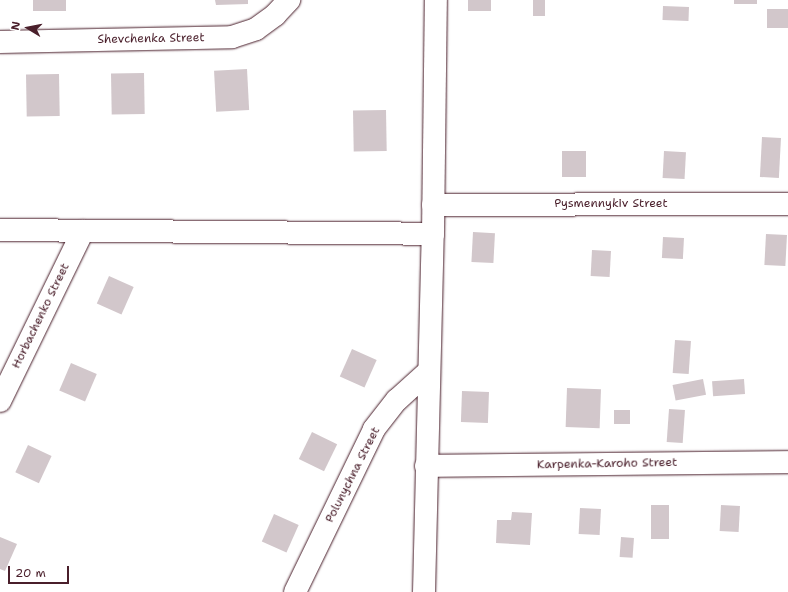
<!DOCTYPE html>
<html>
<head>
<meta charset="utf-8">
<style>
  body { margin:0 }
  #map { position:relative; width:788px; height:592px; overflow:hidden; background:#fff; font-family:"Shantell Sans",sans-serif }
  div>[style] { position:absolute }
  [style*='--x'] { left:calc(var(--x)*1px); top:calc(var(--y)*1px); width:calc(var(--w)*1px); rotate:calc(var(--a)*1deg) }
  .building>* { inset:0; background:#d2c7cb; transform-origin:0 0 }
  .roads { filter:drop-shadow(0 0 1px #4a1f2b) drop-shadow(0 0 1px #4a1f2b) }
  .minor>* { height:22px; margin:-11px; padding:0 11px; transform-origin:11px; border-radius:11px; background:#fff }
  span { translate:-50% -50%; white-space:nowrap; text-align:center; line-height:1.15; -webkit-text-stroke:3.5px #fff; paint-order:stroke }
  .street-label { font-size:12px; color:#4a1f2b }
  .north { position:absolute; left:8px; top:8px; width:40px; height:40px; -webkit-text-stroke:3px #fff; paint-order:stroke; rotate:280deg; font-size:11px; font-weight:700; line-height:16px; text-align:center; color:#4a1f2b }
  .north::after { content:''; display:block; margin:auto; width:14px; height:18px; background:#4a1f2b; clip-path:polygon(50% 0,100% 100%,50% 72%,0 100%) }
  .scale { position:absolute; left:8px; top:566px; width:61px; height:18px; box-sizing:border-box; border:2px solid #4a1f2b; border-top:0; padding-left:5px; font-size:12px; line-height:14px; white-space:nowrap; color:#4a1f2b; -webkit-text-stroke:3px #fff; paint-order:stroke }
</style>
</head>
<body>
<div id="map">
  <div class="building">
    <div style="left:33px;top:0;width:33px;height:11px"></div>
    <div style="clip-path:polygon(215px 0,248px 0,248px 4px,216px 5px)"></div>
    <div style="left:468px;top:0;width:23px;height:11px"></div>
    <div style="left:533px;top:0;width:12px;height:16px"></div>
    <div style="left:734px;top:0;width:23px;height:4px"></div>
    <div style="left:663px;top:6px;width:26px;height:14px;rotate:2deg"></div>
    <div style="left:767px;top:9px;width:21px;height:19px"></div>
    <div style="left:247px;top:69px;width:41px;height:33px;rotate:87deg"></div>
    <div style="left:144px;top:73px;width:41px;height:33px;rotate:89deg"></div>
    <div style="left:59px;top:74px;width:42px;height:33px;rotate:89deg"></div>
    <div style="left:386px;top:110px;width:41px;height:33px;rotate:89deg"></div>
    <div style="left:762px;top:137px;width:19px;height:40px;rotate:3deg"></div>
    <div style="left:562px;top:151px;width:24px;height:26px"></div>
    <div style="left:664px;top:151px;width:22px;height:27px;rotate:3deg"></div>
    <div style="left:473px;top:232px;width:22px;height:30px;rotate:3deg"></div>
    <div style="left:766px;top:234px;width:21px;height:31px;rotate:3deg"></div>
    <div style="left:663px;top:237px;width:21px;height:21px;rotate:3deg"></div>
    <div style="left:592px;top:250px;width:19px;height:26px;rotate:3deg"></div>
    <div style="left:109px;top:276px;width:27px;height:30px;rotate:24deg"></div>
    <div style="left:675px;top:340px;width:16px;height:33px;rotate:4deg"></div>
    <div style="left:352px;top:349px;width:27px;height:30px;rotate:24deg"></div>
    <div style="left:71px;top:363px;width:28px;height:30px;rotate:23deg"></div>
    <div style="left:703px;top:379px;width:16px;height:31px;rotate:79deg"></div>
    <div style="left:744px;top:379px;width:15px;height:32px;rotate:86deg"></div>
    <div style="left:567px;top:388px;width:34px;height:39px;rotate:2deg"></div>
    <div style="left:462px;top:391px;width:27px;height:31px;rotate:2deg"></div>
    <div style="left:669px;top:409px;width:16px;height:33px;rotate:4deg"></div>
    <div style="left:614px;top:410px;width:16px;height:14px"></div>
    <div style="left:312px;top:432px;width:28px;height:30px;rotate:26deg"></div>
    <div style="left:28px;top:445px;width:26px;height:30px;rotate:25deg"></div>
    <div style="left:651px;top:505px;width:18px;height:34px"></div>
    <div style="left:721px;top:505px;width:19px;height:26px;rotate:3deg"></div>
    <div style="left:580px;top:508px;width:21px;height:26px;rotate:3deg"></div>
    <div style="clip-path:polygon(512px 512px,532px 513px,530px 545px,496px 543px,497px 520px,511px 520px)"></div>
    <div style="left:274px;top:514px;width:27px;height:30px;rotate:24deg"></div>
    <div style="clip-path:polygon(0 537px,17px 544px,5px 571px,0 569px)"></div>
    <div style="left:621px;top:537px;width:13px;height:20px;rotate:4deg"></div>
  </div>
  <div class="roads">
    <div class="minor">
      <div style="--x:0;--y:42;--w:232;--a:-1.2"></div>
      <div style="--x:232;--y:37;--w:25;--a:-18"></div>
      <div style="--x:256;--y:29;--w:24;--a:-36"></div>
      <div style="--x:275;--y:15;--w:21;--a:-47"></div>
      <div style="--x:433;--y:205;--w:355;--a:-0.2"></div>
      <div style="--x:0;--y:230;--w:433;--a:0.5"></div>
      <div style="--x:0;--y:401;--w:189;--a:-64"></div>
      <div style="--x:426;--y:466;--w:362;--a:-0.6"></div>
      <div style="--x:295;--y:592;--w:181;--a:-64.1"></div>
      <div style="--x:374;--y:429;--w:37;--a:-52"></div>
      <div style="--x:397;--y:400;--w:43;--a:-42.2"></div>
      <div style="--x:424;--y:592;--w:358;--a:-88.6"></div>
      <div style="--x:433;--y:234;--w:234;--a:-89.3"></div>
    </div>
  </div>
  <div class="street-label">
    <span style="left:151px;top:39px;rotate:-1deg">Shevchenka Street</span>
    <span style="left:611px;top:204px">Pysmennykiv Street</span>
    <span style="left:41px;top:316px;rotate:-64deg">Horbachenko Street</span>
    <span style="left:607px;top:464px;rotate:-1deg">Karpenka-Karoho Street</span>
    <span style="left:353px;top:475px;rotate:-63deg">Polunychna Street</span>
  </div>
  <div class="north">N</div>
  <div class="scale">20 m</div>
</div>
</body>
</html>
